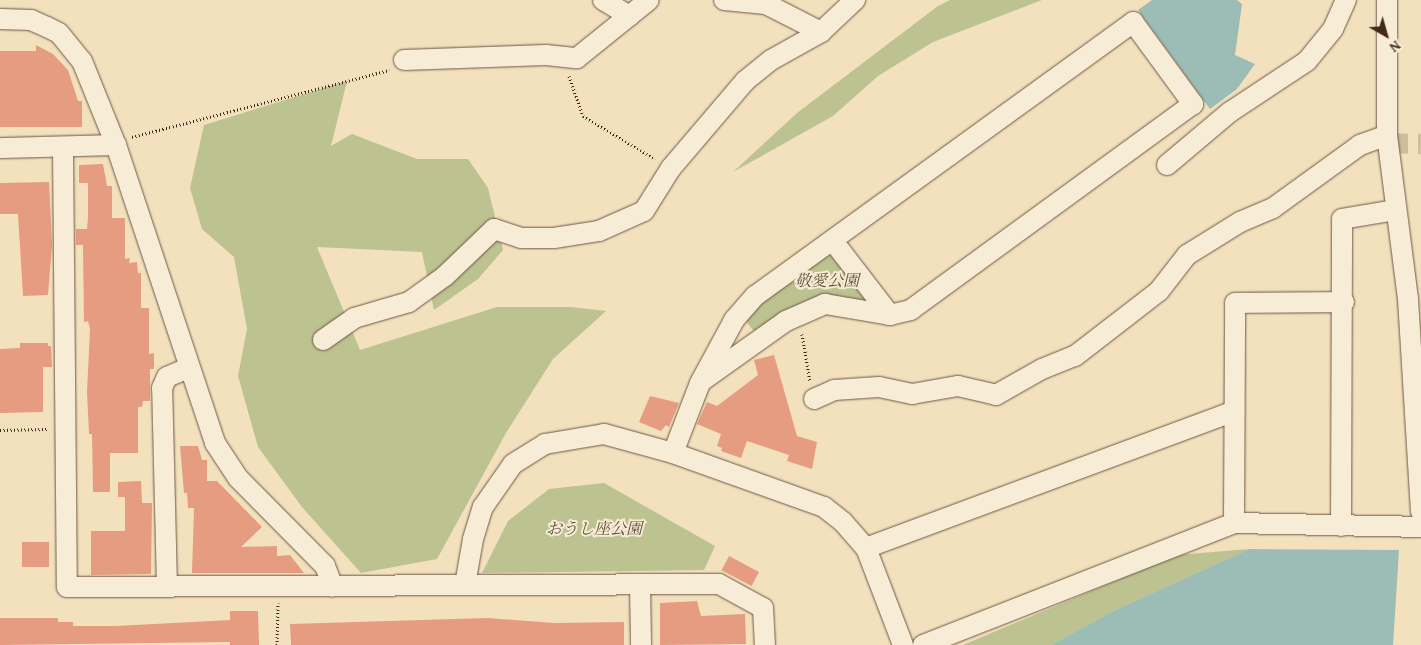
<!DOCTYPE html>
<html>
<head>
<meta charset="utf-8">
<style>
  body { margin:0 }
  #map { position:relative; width:1421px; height:645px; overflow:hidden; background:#f3e1be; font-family:"Gentium Book Plus","Noto Serif JP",serif }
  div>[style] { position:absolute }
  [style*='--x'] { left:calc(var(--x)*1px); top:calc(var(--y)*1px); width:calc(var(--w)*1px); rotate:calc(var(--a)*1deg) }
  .green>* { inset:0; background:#bcc290 }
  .water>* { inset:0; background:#9cbcb6 }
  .building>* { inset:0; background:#e59c81; transform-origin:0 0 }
  .minor-tunnel>* { height:20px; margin-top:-10px; transform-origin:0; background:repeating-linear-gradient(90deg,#d0bc9e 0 20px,transparent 0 30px) }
  .path>* { height:3px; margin-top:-1.5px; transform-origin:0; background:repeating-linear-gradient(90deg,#43271c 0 1px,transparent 0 3.5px) }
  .roads { filter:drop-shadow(0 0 1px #6f5644) drop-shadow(0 0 1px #6f5644) }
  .minor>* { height:20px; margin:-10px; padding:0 10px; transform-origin:10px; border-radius:10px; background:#f7ecd5 }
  span { translate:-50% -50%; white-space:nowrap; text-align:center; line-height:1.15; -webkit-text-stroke:4px #f7ecd5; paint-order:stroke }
  .park-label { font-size:16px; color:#614e39; font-style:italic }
  .north { position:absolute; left:1361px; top:10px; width:50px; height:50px; -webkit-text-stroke:4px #f7ecd5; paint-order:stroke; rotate:142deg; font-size:14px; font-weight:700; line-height:20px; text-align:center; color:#43271c }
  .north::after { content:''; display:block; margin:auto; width:18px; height:22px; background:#43271c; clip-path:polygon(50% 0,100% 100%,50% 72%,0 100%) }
</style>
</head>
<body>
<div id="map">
  <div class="green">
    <div style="clip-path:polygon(950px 0,1042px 0,933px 42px,878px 76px,833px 116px,733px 172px,797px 113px,938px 6px)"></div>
    <div style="clip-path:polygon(347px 81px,331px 146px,352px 134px,417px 159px,468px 159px,488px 188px,503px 250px,478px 279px,434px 310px,422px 252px,317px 247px,360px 350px,497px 307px,570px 307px,606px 311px,553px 359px,506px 433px,437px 559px,361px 573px,302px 507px,258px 447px,238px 376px,247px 329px,234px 257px,202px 229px,190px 188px,204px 125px)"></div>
    <div style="clip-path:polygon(824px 255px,836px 257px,873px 311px,824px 301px,757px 335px,745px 320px,761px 303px)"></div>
    <div style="clip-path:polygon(604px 483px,715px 546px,704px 570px,482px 573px,508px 521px,549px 489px)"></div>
    <div style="clip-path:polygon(1249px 549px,1115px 610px,1051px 645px,963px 645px,1177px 555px)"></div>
  </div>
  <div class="water">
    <div style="clip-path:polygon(1152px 0,1237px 0,1242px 4px,1235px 55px,1255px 64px,1237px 89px,1210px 109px,1138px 10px)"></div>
    <div style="clip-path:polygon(1249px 549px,1399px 550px,1393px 645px,1051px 645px,1115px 610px)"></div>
  </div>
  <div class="building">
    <div style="clip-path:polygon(36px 45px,53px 54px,68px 70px,78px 101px,82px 101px,82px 127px,0 127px,0 51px,36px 51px)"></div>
    <div style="clip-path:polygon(103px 164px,107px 186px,112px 186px,112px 218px,125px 218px,125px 259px,130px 258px,129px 263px,137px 262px,138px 273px,141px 273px,141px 308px,149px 308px,149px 354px,154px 353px,154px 369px,150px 369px,150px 401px,143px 401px,142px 407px,138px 407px,138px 453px,110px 453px,110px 492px,93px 492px,92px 434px,89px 434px,87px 392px,90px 329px,88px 321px,84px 322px,83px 245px,76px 245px,76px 229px,87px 229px,88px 218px,88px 183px,79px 183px,79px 165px)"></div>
    <div style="clip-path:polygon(49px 182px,52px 246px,48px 295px,23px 296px,18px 214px,0 214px,0 183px)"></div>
    <div style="clip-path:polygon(20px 343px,48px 343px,48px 346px,51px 346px,52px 367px,43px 367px,43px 412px,0 413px,0 349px,20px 348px)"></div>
    <div style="clip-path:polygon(774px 355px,797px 436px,817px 442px,812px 469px,787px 461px,789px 455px,747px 441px,741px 458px,721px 451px,722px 448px,717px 446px,721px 434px,697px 424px,707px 402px,717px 406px,758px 375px,754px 360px)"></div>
    <div style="clip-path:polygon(650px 396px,679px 403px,669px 427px,666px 425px,661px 431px,639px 422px)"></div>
    <div style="clip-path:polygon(180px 446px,198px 446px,202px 460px,207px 460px,207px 481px,217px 481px,262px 527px,241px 547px,277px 546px,277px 556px,290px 555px,304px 573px,192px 573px,194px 508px,188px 508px,187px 493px,184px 493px)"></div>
    <div style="clip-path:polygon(141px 481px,142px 503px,152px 503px,151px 574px,91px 575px,91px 531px,125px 531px,125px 497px,118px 497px,118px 482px)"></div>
    <div style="left:49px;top:542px;width:25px;height:27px;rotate:90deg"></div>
    <div style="left:729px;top:556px;width:34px;height:16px;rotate:28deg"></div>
    <div style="clip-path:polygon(697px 601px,701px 616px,745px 614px,746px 644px,660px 645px,660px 603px)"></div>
    <div style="clip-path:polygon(230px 611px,258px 611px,259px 645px,230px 645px,230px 642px,0 645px,0 618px,58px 618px,58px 622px,73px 622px,73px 626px,116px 626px,230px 620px)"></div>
    <div style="clip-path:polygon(488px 618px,555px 623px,624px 622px,624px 645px,291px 645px,290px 624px)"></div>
  </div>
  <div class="minor-tunnel">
    <div style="--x:1388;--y:143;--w:33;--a:2"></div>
  </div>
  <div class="path">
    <div style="--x:569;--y:76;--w:42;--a:70.7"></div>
    <div style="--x:583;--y:116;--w:84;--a:30.8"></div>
    <div style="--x:132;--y:137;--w:266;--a:-14.6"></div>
    <div style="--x:802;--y:334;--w:49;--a:80.5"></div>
    <div style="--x:0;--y:430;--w:48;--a:-1.2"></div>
    <div style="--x:277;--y:645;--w:42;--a:-88.6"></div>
  </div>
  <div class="roads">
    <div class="minor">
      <div style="--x:603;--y:0;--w:31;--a:31"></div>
      <div style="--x:724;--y:0;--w:42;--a:5.4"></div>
      <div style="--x:766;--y:4;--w:62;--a:27"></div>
      <div style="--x:1387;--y:0;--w:135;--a:90"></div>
      <div style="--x:1387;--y:135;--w:165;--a:82.7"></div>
      <div style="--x:1408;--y:299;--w:213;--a:86.5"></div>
      <div style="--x:0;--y:19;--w:31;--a:2"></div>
      <div style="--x:31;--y:20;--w:17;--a:24"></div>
      <div style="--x:47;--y:27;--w:13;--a:27"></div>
      <div style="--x:59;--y:33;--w:36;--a:51"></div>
      <div style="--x:82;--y:61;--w:91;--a:68"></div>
      <div style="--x:116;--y:145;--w:314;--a:71.6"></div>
      <div style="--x:215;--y:443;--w:42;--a:56.7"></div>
      <div style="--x:238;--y:478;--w:124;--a:45.3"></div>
      <div style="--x:325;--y:566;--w:22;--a:69"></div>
      <div style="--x:404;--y:60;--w:142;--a:-2"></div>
      <div style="--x:546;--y:55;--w:31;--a:6"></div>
      <div style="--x:577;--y:58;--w:92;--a:-38.9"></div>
      <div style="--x:63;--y:147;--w:440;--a:89.5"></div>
      <div style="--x:67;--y:587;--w:652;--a:-0.26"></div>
      <div style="--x:719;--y:584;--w:50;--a:28.6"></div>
      <div style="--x:763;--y:608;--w:37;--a:87"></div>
      <div style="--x:0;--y:148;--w:116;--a:-1.5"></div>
      <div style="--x:1167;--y:165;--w:82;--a:-40.1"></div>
      <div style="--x:1230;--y:112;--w:92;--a:-33.5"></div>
      <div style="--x:1307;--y:61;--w:41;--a:-50.9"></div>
      <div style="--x:1333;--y:29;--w:32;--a:-66"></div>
      <div style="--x:323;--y:340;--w:38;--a:-35"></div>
      <div style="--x:354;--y:318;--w:57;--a:-16.2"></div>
      <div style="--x:409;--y:302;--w:44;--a:-35.8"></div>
      <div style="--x:445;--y:276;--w:68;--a:-43.8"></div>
      <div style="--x:494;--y:229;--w:28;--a:18"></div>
      <div style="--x:521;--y:238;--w:33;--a:0"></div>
      <div style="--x:554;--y:238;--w:46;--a:-8.8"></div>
      <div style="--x:599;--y:231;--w:49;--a:-24"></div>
      <div style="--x:644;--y:211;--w:51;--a:-57.9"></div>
      <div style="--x:671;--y:168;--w:114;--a:-49.6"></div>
      <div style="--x:745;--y:81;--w:33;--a:-39"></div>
      <div style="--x:771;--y:60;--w:57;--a:-29.2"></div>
      <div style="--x:821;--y:32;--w:47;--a:-43.3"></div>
      <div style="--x:703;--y:380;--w:102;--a:-35.4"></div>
      <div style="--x:786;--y:321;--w:43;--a:-23.6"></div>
      <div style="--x:825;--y:304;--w:66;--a:9.6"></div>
      <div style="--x:814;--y:399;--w:22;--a:-24"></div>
      <div style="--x:834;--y:390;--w:45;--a:-3.8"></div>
      <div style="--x:879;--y:387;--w:34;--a:12"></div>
      <div style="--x:912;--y:394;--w:47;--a:-9.9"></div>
      <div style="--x:958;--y:386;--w:39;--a:13"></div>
      <div style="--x:996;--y:395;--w:53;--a:-29.5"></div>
      <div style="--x:1042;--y:369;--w:35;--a:-22"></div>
      <div style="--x:1075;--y:356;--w:106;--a:-37.7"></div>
      <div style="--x:1159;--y:291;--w:46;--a:-52.1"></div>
      <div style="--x:1187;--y:255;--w:62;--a:-31.9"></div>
      <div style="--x:1240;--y:222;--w:36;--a:-23"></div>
      <div style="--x:1273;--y:208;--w:107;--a:-35.9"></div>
      <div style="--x:1360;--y:145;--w:29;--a:-20"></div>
      <div style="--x:673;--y:453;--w:75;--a:-68.9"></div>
      <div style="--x:700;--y:383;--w:72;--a:-61.6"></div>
      <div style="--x:734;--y:320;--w:32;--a:-49"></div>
      <div style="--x:755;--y:296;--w:467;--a:-35.9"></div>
      <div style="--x:1133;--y:22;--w:102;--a:53.8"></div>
      <div style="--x:1193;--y:104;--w:349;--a:143.9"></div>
      <div style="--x:911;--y:310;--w:22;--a:167"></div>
      <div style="--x:890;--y:315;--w:93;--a:-127.6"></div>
      <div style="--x:1234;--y:523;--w:220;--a:-89.7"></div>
      <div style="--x:1235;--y:303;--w:109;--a:-0.5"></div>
      <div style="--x:1341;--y:526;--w:307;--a:-89.8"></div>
      <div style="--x:1342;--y:219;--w:54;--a:-9.6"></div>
      <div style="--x:866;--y:548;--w:393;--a:-20.4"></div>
      <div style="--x:465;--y:585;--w:47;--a:-80.1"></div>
      <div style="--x:473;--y:539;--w:34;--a:-73"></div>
      <div style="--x:483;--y:507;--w:52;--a:-55.1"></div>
      <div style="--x:513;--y:464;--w:38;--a:-32"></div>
      <div style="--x:545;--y:444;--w:60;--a:-9.6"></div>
      <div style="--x:604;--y:434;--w:72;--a:15.4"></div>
      <div style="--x:673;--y:453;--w:160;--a:19.7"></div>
      <div style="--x:824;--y:507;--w:24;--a:38"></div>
      <div style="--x:843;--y:522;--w:35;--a:49"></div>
      <div style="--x:866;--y:548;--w:104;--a:69.1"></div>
      <div style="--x:640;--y:585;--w:60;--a:89"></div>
      <div style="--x:167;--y:587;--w:199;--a:-91.4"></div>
      <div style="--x:162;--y:388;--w:12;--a:-66"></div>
      <div style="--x:167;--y:377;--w:23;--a:-23"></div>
      <div style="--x:923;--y:645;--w:334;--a:-21.4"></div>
      <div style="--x:1234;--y:523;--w:187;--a:1.2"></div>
    </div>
  </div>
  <div class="park-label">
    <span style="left:827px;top:280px">敬愛公園</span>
    <span style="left:594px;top:528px">おうし座公園</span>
  </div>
  <div class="north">N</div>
</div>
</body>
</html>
